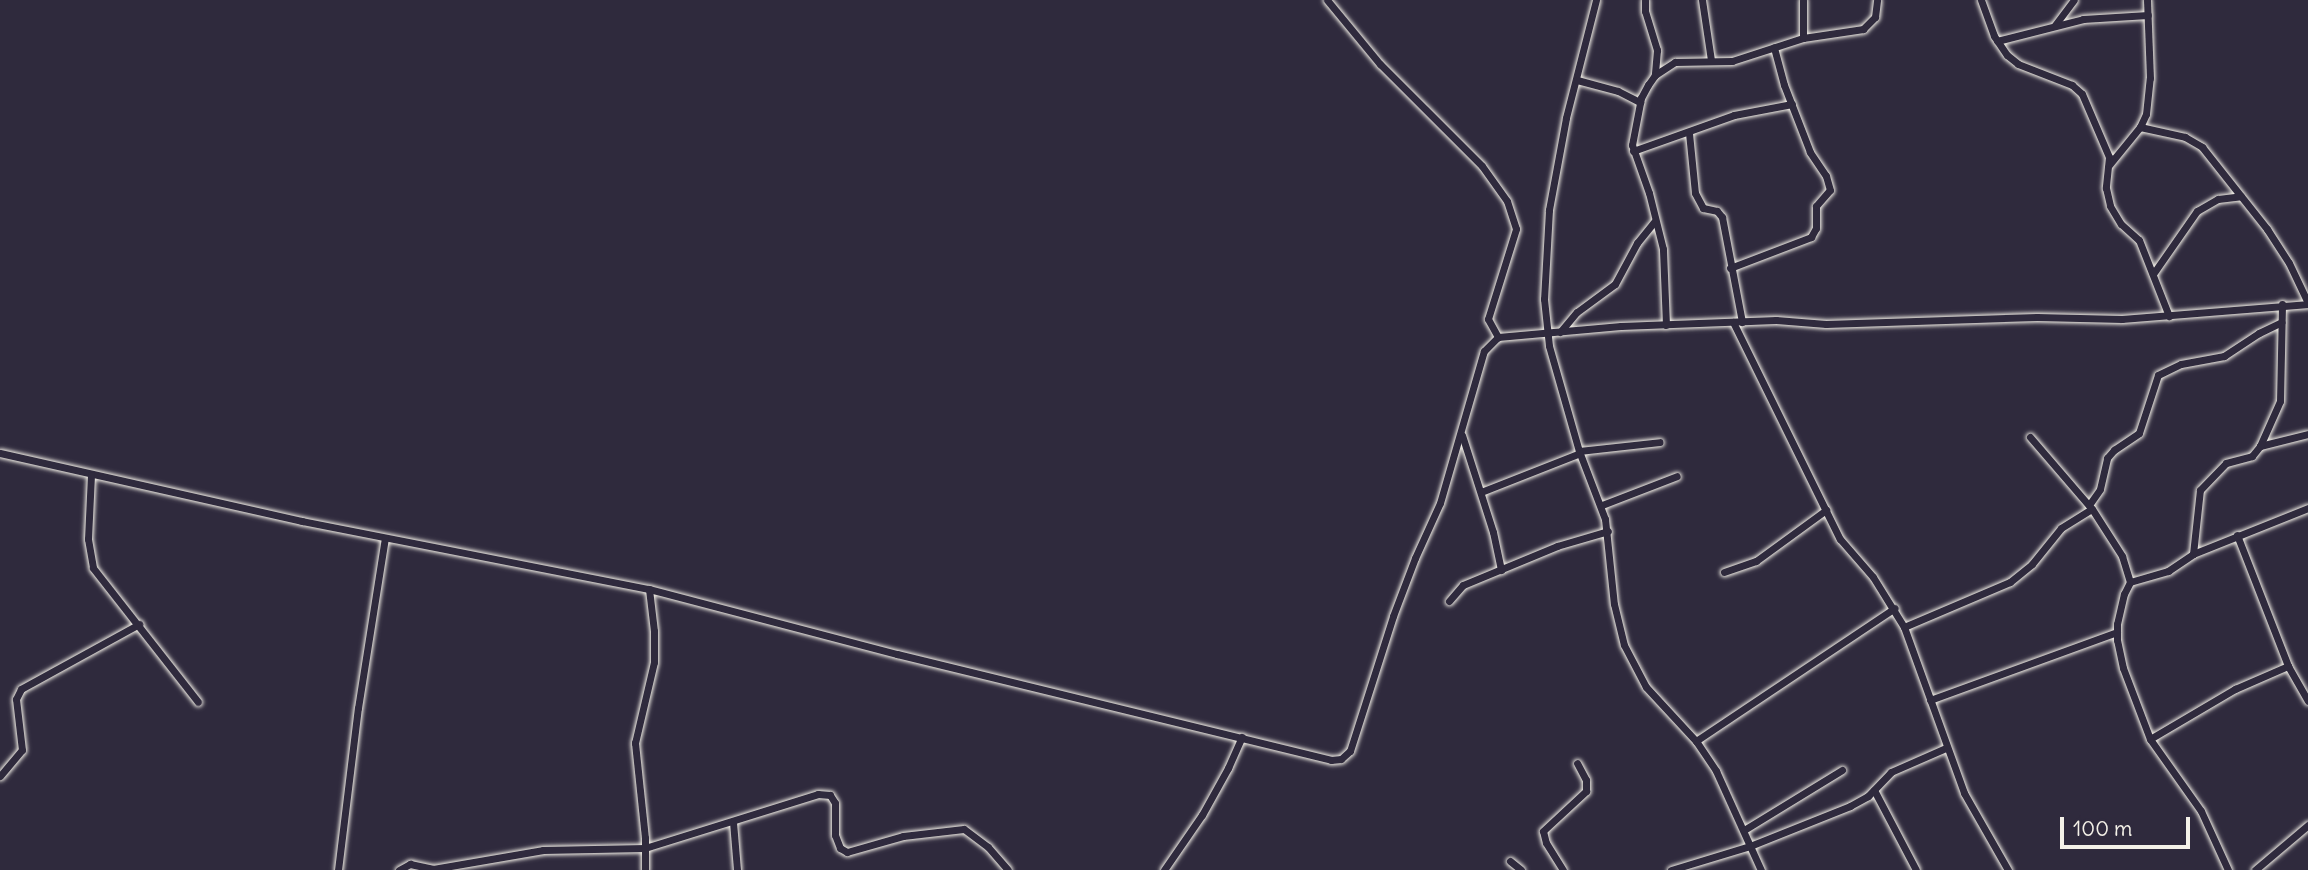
<!DOCTYPE html>
<html>
<head>
<meta charset="utf-8">
<style>
  body { margin:0 }
  #map { position:relative; width:2308px; height:870px; overflow:hidden; background:#2f2a3d; font-family:Delius,sans-serif }
  div>[style] { position:absolute }
  [style*='--x'] { left:calc(var(--x)*1px); top:calc(var(--y)*1px); width:calc(var(--w)*1px); rotate:calc(var(--a)*1deg) }
  .roads { filter:drop-shadow(0 0 2px #f4f1e8) drop-shadow(0 0 2px #f4f1e8) }
  .street>* { height:7px; margin:-3.5px; padding:0 3.5px; transform-origin:3.5px; border-radius:3.5px; background:#2f2a3d }
  span { translate:-50% -50%; white-space:nowrap; text-align:center; line-height:1.15; -webkit-text-stroke:5px #2f2a3d; paint-order:stroke }
  .scale { position:absolute; left:2060px; top:817px; width:130px; height:32px; box-sizing:border-box; border:4px solid #f4f1e8; border-top:0; padding-left:9px; font-size:21px; line-height:24px; white-space:nowrap; color:#f4f1e8; -webkit-text-stroke:5px #2f2a3d; paint-order:stroke }
</style>
</head>
<body>
<div id="map">
  <div class="roads">
    <div class="street">
      <div style="--x:1327;--y:0;--w:83;--a:50.4"></div>
      <div style="--x:1380;--y:64;--w:144;--a:45"></div>
      <div style="--x:1482;--y:166;--w:43;--a:54.5"></div>
      <div style="--x:1507;--y:201;--w:29;--a:72"></div>
      <div style="--x:1516;--y:229;--w:94;--a:107.3"></div>
      <div style="--x:1488;--y:319;--w:21;--a:61"></div>
      <div style="--x:1596;--y:0;--w:122;--a:104.3"></div>
      <div style="--x:1566;--y:118;--w:94;--a:100.5"></div>
      <div style="--x:1549;--y:210;--w:89;--a:93.2"></div>
      <div style="--x:1544;--y:299;--w:47;--a:83.9"></div>
      <div style="--x:1549;--y:346;--w:109;--a:74.1"></div>
      <div style="--x:1579;--y:451;--w:73;--a:69.1"></div>
      <div style="--x:1605;--y:519;--w:85;--a:84"></div>
      <div style="--x:1614;--y:604;--w:42;--a:76.3"></div>
      <div style="--x:1624;--y:645;--w:47;--a:62.4"></div>
      <div style="--x:1646;--y:687;--w:74;--a:47.2"></div>
      <div style="--x:1696;--y:741;--w:36;--a:56"></div>
      <div style="--x:1716;--y:771;--w:109;--a:65.6"></div>
      <div style="--x:1645;--y:0;--w:11;--a:90"></div>
      <div style="--x:1645;--y:11;--w:41;--a:72.9"></div>
      <div style="--x:1657;--y:50;--w:25;--a:95"></div>
      <div style="--x:1702;--y:0;--w:61;--a:81.5"></div>
      <div style="--x:1803;--y:0;--w:38;--a:90"></div>
      <div style="--x:1981;--y:0;--w:38;--a:70"></div>
      <div style="--x:1994;--y:36;--w:23;--a:56"></div>
      <div style="--x:2007;--y:55;--w:14;--a:39"></div>
      <div style="--x:2018;--y:64;--w:58;--a:21.3"></div>
      <div style="--x:2072;--y:85;--w:13;--a:42"></div>
      <div style="--x:2082;--y:94;--w:69;--a:66.8"></div>
      <div style="--x:2109;--y:157;--w:31;--a:96"></div>
      <div style="--x:2106;--y:188;--w:18;--a:77"></div>
      <div style="--x:2110;--y:206;--w:21;--a:59"></div>
      <div style="--x:2121;--y:224;--w:24;--a:42"></div>
      <div style="--x:2139;--y:240;--w:82;--a:68.5"></div>
      <div style="--x:2055;--y:25;--w:31;--a:-53"></div>
      <div style="--x:1997;--y:41;--w:89;--a:-14.3"></div>
      <div style="--x:2083;--y:19;--w:65;--a:-3.5"></div>
      <div style="--x:1577;--y:80;--w:42;--a:15"></div>
      <div style="--x:1618;--y:91;--w:25;--a:27"></div>
      <div style="--x:2140;--y:127;--w:46;--a:12.5"></div>
      <div style="--x:2185;--y:137;--w:20;--a:30"></div>
      <div style="--x:2202;--y:147;--w:105;--a:51.6"></div>
      <div style="--x:2267;--y:229;--w:40;--a:57.1"></div>
      <div style="--x:2289;--y:263;--w:44;--a:64.6"></div>
      <div style="--x:1689;--y:133;--w:60;--a:84.3"></div>
      <div style="--x:1695;--y:193;--w:17;--a:62"></div>
      <div style="--x:1703;--y:208;--w:14;--a:12"></div>
      <div style="--x:1717;--y:211;--w:8;--a:50"></div>
      <div style="--x:1722;--y:217;--w:107;--a:79.2"></div>
      <div style="--x:1633;--y:151;--w:107;--a:-19.6"></div>
      <div style="--x:1734;--y:115;--w:59;--a:-10.7"></div>
      <div style="--x:2109;--y:165;--w:49;--a:-50.8"></div>
      <div style="--x:2140;--y:127;--w:14;--a:-65"></div>
      <div style="--x:2146;--y:114;--w:36;--a:-84"></div>
      <div style="--x:2150;--y:78;--w:78;--a:-92.2"></div>
      <div style="--x:1730;--y:268;--w:87;--a:-20.9"></div>
      <div style="--x:1811;--y:237;--w:10;--a:-61"></div>
      <div style="--x:1816;--y:228;--w:22;--a:-90"></div>
      <div style="--x:1816;--y:206;--w:21;--a:-49"></div>
      <div style="--x:1830;--y:190;--w:15;--a:-106"></div>
      <div style="--x:1826;--y:176;--w:29;--a:-124"></div>
      <div style="--x:1810;--y:152;--w:72;--a:-111.2"></div>
      <div style="--x:1784;--y:85;--w:39;--a:-105"></div>
      <div style="--x:2153;--y:274;--w:77;--a:-55.1"></div>
      <div style="--x:2197;--y:211;--w:24;--a:-30"></div>
      <div style="--x:2218;--y:199;--w:23;--a:-7"></div>
      <div style="--x:1733;--y:322;--w:242;--a:63.8"></div>
      <div style="--x:1840;--y:539;--w:50;--a:49"></div>
      <div style="--x:1873;--y:577;--w:59;--a:58.2"></div>
      <div style="--x:1904;--y:627;--w:177;--a:70.1"></div>
      <div style="--x:1964;--y:793;--w:89;--a:60.3"></div>
      <div style="--x:1666;--y:325;--w:76;--a:-92.3"></div>
      <div style="--x:1663;--y:249;--w:58;--a:-104"></div>
      <div style="--x:1649;--y:193;--w:51;--a:-109.5"></div>
      <div style="--x:1632;--y:145;--w:48;--a:-79.2"></div>
      <div style="--x:1641;--y:98;--w:15;--a:-62"></div>
      <div style="--x:1648;--y:85;--w:12;--a:-55"></div>
      <div style="--x:1655;--y:75;--w:24;--a:-33"></div>
      <div style="--x:1675;--y:62;--w:57;--a:-1"></div>
      <div style="--x:1732;--y:61;--w:75;--a:-17.9"></div>
      <div style="--x:1803;--y:38;--w:61;--a:-8.5"></div>
      <div style="--x:1863;--y:29;--w:17;--a:-45"></div>
      <div style="--x:1875;--y:17;--w:17;--a:-83"></div>
      <div style="--x:1560;--y:332;--w:26;--a:-50"></div>
      <div style="--x:1577;--y:312;--w:47;--a:-36.4"></div>
      <div style="--x:1615;--y:284;--w:47;--a:-61.8"></div>
      <div style="--x:1637;--y:243;--w:28;--a:-51"></div>
      <div style="--x:1462;--y:435;--w:102;--a:72.3"></div>
      <div style="--x:1493;--y:532;--w:39;--a:78"></div>
      <div style="--x:2030;--y:437;--w:95;--a:49.3"></div>
      <div style="--x:2092;--y:509;--w:56;--a:57.4"></div>
      <div style="--x:2122;--y:556;--w:27;--a:73"></div>
      <div style="--x:2260;--y:446;--w:49;--a:-14"></div>
      <div style="--x:1579;--y:451;--w:81;--a:-6.3"></div>
      <div style="--x:0;--y:453;--w:310;--a:12.7"></div>
      <div style="--x:302;--y:521;--w:354;--a:11.1"></div>
      <div style="--x:649;--y:589;--w:256;--a:14.7"></div>
      <div style="--x:897;--y:654;--w:447;--a:13.7"></div>
      <div style="--x:1331;--y:760;--w:10;--a:-6"></div>
      <div style="--x:1341;--y:759;--w:12;--a:-42"></div>
      <div style="--x:1350;--y:751;--w:142;--a:-72.3"></div>
      <div style="--x:1393;--y:616;--w:62;--a:-69.2"></div>
      <div style="--x:1415;--y:558;--w:60;--a:-65.6"></div>
      <div style="--x:1440;--y:503;--w:158;--a:-73.9"></div>
      <div style="--x:1484;--y:351;--w:20;--a:-45"></div>
      <div style="--x:1498;--y:337;--w:123;--a:-5.1"></div>
      <div style="--x:1621;--y:326;--w:155;--a:-2.2"></div>
      <div style="--x:1776;--y:320;--w:50;--a:4.6"></div>
      <div style="--x:1826;--y:324;--w:211;--a:-1.9"></div>
      <div style="--x:2037;--y:317;--w:85;--a:1.3"></div>
      <div style="--x:2122;--y:319;--w:187;--a:-4.6"></div>
      <div style="--x:91;--y:475;--w:64;--a:92.7"></div>
      <div style="--x:88;--y:539;--w:29;--a:80"></div>
      <div style="--x:93;--y:568;--w:170;--a:51.9"></div>
      <div style="--x:1481;--y:492;--w:106;--a:-21.5"></div>
      <div style="--x:1602;--y:505;--w:80;--a:-21.1"></div>
      <div style="--x:2089;--y:505;--w:19;--a:-55"></div>
      <div style="--x:2100;--y:489;--w:32;--a:-77"></div>
      <div style="--x:2107;--y:458;--w:11;--a:-49"></div>
      <div style="--x:2114;--y:450;--w:30;--a:-34"></div>
      <div style="--x:2139;--y:433;--w:61;--a:-71.9"></div>
      <div style="--x:2158;--y:375;--w:25;--a:-26"></div>
      <div style="--x:2181;--y:364;--w:44;--a:-10.5"></div>
      <div style="--x:2224;--y:356;--w:42;--a:-33.3"></div>
      <div style="--x:2259;--y:333;--w:25;--a:-26"></div>
      <div style="--x:2237;--y:535;--w:141;--a:68.7"></div>
      <div style="--x:2288;--y:666;--w:40;--a:60.3"></div>
      <div style="--x:2193;--y:554;--w:124;--a:-21.8"></div>
      <div style="--x:1724;--y:572;--w:34;--a:-19"></div>
      <div style="--x:1756;--y:561;--w:87;--a:-36.1"></div>
      <div style="--x:1449;--y:601;--w:21;--a:-49"></div>
      <div style="--x:1463;--y:585;--w:102;--a:-22.5"></div>
      <div style="--x:1557;--y:546;--w:53;--a:-16.4"></div>
      <div style="--x:1904;--y:627;--w:115;--a:-23"></div>
      <div style="--x:2010;--y:582;--w:28;--a:-39"></div>
      <div style="--x:2032;--y:564;--w:46;--a:-51.1"></div>
      <div style="--x:2061;--y:528;--w:36;--a:-32"></div>
      <div style="--x:1930;--y:700;--w:199;--a:-20"></div>
      <div style="--x:2150;--y:739;--w:99;--a:-30.5"></div>
      <div style="--x:2235;--y:689;--w:58;--a:-23.5"></div>
      <div style="--x:1696;--y:741;--w:239;--a:-33.8"></div>
      <div style="--x:0;--y:776;--w:34;--a:-50"></div>
      <div style="--x:22;--y:750;--w:51;--a:-96.7"></div>
      <div style="--x:16;--y:699;--w:11;--a:-63"></div>
      <div style="--x:21;--y:689;--w:135;--a:-28.8"></div>
      <div style="--x:1874;--y:790;--w:90;--a:62.3"></div>
      <div style="--x:733;--y:822;--w:48;--a:85.2"></div>
      <div style="--x:1744;--y:830;--w:115;--a:-31.5"></div>
      <div style="--x:1510;--y:861;--w:14;--a:39"></div>
      <div style="--x:338;--y:870;--w:163;--a:-83"></div>
      <div style="--x:358;--y:708;--w:172;--a:-81"></div>
      <div style="--x:399;--y:870;--w:13;--a:-29"></div>
      <div style="--x:410;--y:864;--w:24;--a:12"></div>
      <div style="--x:433;--y:869;--w:112;--a:-9.8"></div>
      <div style="--x:543;--y:850;--w:102;--a:-1.1"></div>
      <div style="--x:645;--y:848;--w:181;--a:-17.3"></div>
      <div style="--x:818;--y:794;--w:12;--a:5"></div>
      <div style="--x:830;--y:795;--w:9;--a:58"></div>
      <div style="--x:835;--y:803;--w:32;--a:90"></div>
      <div style="--x:835;--y:835;--w:14;--a:69"></div>
      <div style="--x:840;--y:848;--w:8;--a:30"></div>
      <div style="--x:847;--y:852;--w:58;--a:-15.9"></div>
      <div style="--x:903;--y:836;--w:61;--a:-6.5"></div>
      <div style="--x:964;--y:829;--w:30;--a:37"></div>
      <div style="--x:988;--y:847;--w:30;--a:49"></div>
      <div style="--x:645;--y:870;--w:32;--a:-90"></div>
      <div style="--x:645;--y:838;--w:96;--a:-96"></div>
      <div style="--x:635;--y:743;--w:83;--a:-76.8"></div>
      <div style="--x:654;--y:662;--w:31;--a:-90"></div>
      <div style="--x:654;--y:631;--w:42;--a:-96.8"></div>
      <div style="--x:1164;--y:870;--w:67;--a:-55.4"></div>
      <div style="--x:1202;--y:815;--w:54;--a:-61"></div>
      <div style="--x:1228;--y:768;--w:34;--a:-66"></div>
      <div style="--x:1563;--y:870;--w:32;--a:-122"></div>
      <div style="--x:1546;--y:843;--w:12;--a:-104"></div>
      <div style="--x:1543;--y:831;--w:59;--a:-42.9"></div>
      <div style="--x:1586;--y:791;--w:11;--a:-90"></div>
      <div style="--x:1586;--y:780;--w:19;--a:-118"></div>
      <div style="--x:1671;--y:870;--w:83;--a:-16.9"></div>
      <div style="--x:1750;--y:846;--w:108;--a:-21.8"></div>
      <div style="--x:1850;--y:806;--w:21;--a:-29"></div>
      <div style="--x:1868;--y:796;--w:33;--a:-46"></div>
      <div style="--x:1891;--y:772;--w:60;--a:-23.6"></div>
      <div style="--x:2228;--y:870;--w:65;--a:-114.6"></div>
      <div style="--x:2201;--y:811;--w:88;--a:-125.3"></div>
      <div style="--x:2150;--y:739;--w:76;--a:-110.8"></div>
      <div style="--x:2123;--y:668;--w:29;--a:-102"></div>
      <div style="--x:2117;--y:640;--w:16;--a:-90"></div>
      <div style="--x:2117;--y:624;--w:31;--a:-77"></div>
      <div style="--x:2124;--y:594;--w:13;--a:-63"></div>
      <div style="--x:2130;--y:582;--w:40;--a:-16"></div>
      <div style="--x:2168;--y:571;--w:30;--a:-34"></div>
      <div style="--x:2193;--y:554;--w:64;--a:-83.8"></div>
      <div style="--x:2200;--y:490;--w:37;--a:-46"></div>
      <div style="--x:2226;--y:463;--w:27;--a:-15"></div>
      <div style="--x:2252;--y:456;--w:13;--a:-51"></div>
      <div style="--x:2260;--y:446;--w:49;--a:-66"></div>
      <div style="--x:2280;--y:401;--w:97;--a:-88.8"></div>
      <div style="--x:2255;--y:870;--w:70;--a:-40.3"></div>
    </div>
  </div>
  <div class="scale">100 m</div>
</div>
</body>
</html>
